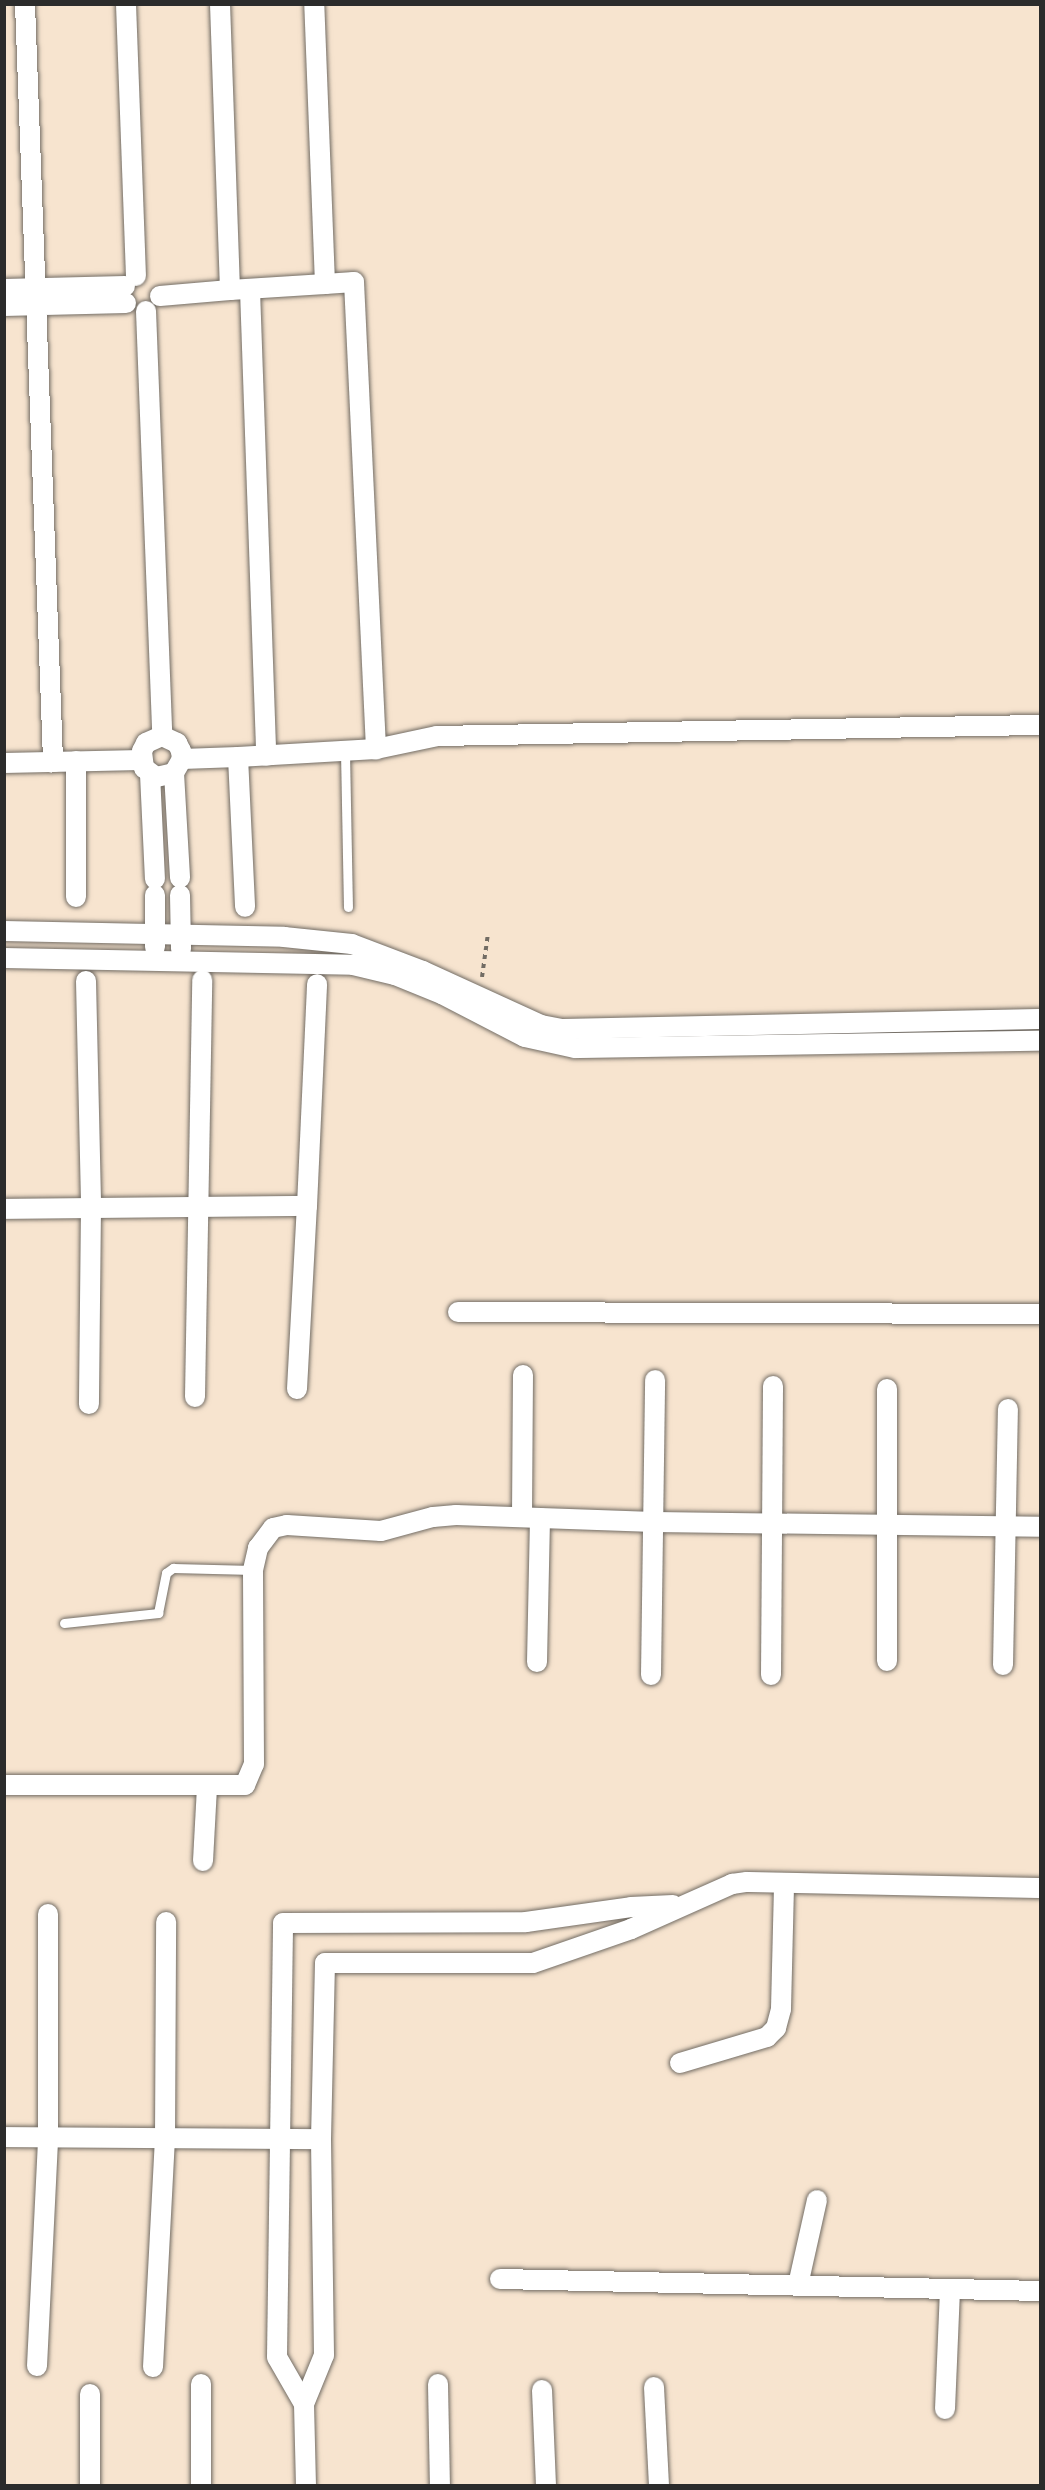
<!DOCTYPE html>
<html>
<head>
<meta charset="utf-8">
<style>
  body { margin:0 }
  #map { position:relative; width:1045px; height:2490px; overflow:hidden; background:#f7e4cf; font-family:Mali,sans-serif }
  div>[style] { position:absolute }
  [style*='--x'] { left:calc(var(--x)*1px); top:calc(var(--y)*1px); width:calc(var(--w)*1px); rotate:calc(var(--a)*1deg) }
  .path>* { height:4px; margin-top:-2px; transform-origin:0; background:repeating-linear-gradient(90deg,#726c64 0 4.5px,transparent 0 9px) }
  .roads { filter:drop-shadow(0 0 2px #726c64) drop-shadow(0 0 2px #726c64) }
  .service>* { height:9px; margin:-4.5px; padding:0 4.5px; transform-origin:4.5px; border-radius:4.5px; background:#fff }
  .minor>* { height:20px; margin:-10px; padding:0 10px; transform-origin:10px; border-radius:10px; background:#fff }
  span { translate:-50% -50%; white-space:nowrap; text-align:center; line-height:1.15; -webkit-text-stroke:4.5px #fff; paint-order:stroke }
  .frame { position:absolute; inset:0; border:6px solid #2b2b2b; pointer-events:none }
</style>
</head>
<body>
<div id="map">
  <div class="path">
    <div style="--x:482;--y:977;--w:44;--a:-82.2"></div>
  </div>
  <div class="roads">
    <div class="service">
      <div style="--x:345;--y:752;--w:155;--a:88.9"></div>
      <div style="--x:64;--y:1623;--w:95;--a:-6.1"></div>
      <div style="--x:158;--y:1613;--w:41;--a:-78.7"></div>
      <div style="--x:166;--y:1573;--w:9;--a:-36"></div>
      <div style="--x:173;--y:1568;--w:80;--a:1.4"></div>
    </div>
    <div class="minor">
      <div style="--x:25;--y:4;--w:759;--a:87.88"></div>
      <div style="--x:126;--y:4;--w:272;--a:87.9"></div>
      <div style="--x:325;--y:284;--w:29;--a:-4"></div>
      <div style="--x:354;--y:282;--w:468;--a:87.3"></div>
      <div style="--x:4;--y:289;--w:121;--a:-1.4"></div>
      <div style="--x:230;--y:290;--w:95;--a:-3.6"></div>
      <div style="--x:325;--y:284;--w:280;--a:-92.2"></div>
      <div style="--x:250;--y:290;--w:466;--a:88"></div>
      <div style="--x:160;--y:296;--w:70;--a:-4.9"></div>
      <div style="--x:230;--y:290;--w:286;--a:-92"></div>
      <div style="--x:4;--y:306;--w:122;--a:-1.4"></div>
      <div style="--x:146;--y:311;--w:425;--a:87.8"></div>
      <div style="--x:238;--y:757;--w:138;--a:-3.3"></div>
      <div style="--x:376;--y:749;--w:62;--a:-12"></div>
      <div style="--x:437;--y:736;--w:603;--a:-1.05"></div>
      <div style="--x:182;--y:759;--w:56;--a:-2"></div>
      <div style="--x:238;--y:757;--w:150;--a:87.3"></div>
      <div style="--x:4;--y:763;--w:137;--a:-1.3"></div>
      <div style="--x:174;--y:773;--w:18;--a:167"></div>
      <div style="--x:156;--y:777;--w:15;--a:-143"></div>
      <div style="--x:144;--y:768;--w:17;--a:-97"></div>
      <div style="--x:142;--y:751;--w:9;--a:-63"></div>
      <div style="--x:146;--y:743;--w:17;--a:-24"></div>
      <div style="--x:162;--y:736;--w:17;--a:25"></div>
      <div style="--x:177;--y:743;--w:9;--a:63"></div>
      <div style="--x:181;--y:751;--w:8;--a:83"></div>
      <div style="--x:182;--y:759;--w:16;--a:120"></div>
      <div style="--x:174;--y:773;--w:105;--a:86.7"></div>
      <div style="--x:150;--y:774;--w:105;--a:87.3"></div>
      <div style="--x:180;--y:895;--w:54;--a:88.9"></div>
      <div style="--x:76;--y:897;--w:136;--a:-90"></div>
      <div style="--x:4;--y:931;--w:280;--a:1.2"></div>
      <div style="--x:284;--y:937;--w:68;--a:5.9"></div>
      <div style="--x:352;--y:944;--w:76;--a:20.8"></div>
      <div style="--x:423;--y:971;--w:130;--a:24.6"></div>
      <div style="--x:541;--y:1025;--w:20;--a:11"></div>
      <div style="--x:561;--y:1029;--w:479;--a:-1.2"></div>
      <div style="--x:155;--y:947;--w:52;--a:-90"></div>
      <div style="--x:4;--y:958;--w:349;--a:1.1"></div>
      <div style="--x:353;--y:965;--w:43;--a:13.4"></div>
      <div style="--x:395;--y:975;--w:51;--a:22"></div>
      <div style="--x:442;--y:994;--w:93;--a:27.4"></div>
      <div style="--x:525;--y:1037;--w:51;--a:12.4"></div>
      <div style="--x:575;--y:1048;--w:465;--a:-0.9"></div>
      <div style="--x:86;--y:981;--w:226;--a:88.7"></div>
      <div style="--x:91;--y:1207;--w:197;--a:90.6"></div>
      <div style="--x:4;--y:1209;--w:303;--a:-0.6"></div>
      <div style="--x:307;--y:1206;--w:222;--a:-87.4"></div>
      <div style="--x:458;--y:1312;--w:582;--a:0.2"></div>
      <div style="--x:297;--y:1389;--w:183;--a:-86.9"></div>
      <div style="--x:887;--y:1389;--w:272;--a:90"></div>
      <div style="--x:195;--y:1397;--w:417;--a:-89"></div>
      <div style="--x:522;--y:1517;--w:142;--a:-89.6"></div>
      <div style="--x:537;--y:1662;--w:144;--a:-88.8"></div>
      <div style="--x:1003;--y:1665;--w:256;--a:-88.9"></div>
      <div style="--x:651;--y:1675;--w:295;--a:-89.2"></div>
      <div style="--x:771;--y:1675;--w:289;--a:-89.6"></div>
      <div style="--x:4;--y:1785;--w:241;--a:0"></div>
      <div style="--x:245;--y:1785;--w:23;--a:-67"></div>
      <div style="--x:254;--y:1764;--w:194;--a:-90.3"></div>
      <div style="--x:253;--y:1570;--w:23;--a:-77"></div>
      <div style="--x:258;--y:1548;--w:25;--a:-53"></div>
      <div style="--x:273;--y:1528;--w:14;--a:-12"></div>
      <div style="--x:287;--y:1525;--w:94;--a:3.7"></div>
      <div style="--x:381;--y:1531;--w:54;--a:-15.1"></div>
      <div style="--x:433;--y:1517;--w:23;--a:-5"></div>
      <div style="--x:456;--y:1515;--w:198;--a:2"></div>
      <div style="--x:654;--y:1522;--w:386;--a:0.7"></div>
      <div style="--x:203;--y:1861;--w:75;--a:-86.9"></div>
      <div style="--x:680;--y:2063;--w:91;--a:-16.6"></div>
      <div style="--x:767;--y:2037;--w:13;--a:-45"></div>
      <div style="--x:776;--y:2028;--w:20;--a:-75"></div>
      <div style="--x:781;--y:2009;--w:126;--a:-88.6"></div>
      <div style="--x:4;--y:2137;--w:317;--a:0.4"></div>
      <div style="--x:500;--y:2279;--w:540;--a:1.27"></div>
      <div style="--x:798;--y:2285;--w:87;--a:-77.4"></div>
      <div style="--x:37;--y:2366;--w:229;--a:-87.2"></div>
      <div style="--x:48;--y:2137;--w:223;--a:-90"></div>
      <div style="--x:153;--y:2367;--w:228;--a:-87"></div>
      <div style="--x:165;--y:2139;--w:217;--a:-89.7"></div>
      <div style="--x:201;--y:2384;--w:102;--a:90"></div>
      <div style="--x:438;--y:2384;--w:102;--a:88.9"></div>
      <div style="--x:654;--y:2387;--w:99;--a:87.1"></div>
      <div style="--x:542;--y:2390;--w:96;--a:87.6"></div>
      <div style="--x:90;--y:2394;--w:92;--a:90"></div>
      <div style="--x:304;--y:2404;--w:54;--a:-119.9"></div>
      <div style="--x:277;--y:2357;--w:434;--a:-89.2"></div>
      <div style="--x:283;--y:1923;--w:243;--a:-0.2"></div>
      <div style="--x:526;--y:1922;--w:106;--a:-8.1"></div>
      <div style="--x:631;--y:1907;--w:42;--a:-2.7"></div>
      <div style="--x:945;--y:2409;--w:120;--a:-87.6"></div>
      <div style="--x:306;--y:2486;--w:82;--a:-91.4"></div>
      <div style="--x:304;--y:2404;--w:53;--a:-67.8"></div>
      <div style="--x:324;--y:2355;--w:216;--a:-90.8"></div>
      <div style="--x:321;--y:2139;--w:176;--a:-88.7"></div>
      <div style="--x:325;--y:1963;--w:208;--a:0"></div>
      <div style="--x:533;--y:1963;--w:104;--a:-19.1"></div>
      <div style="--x:631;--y:1929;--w:111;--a:-24"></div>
      <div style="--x:732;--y:1884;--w:15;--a:-8"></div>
      <div style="--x:747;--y:1882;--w:293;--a:1.2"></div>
    </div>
  </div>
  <div class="frame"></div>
</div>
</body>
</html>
